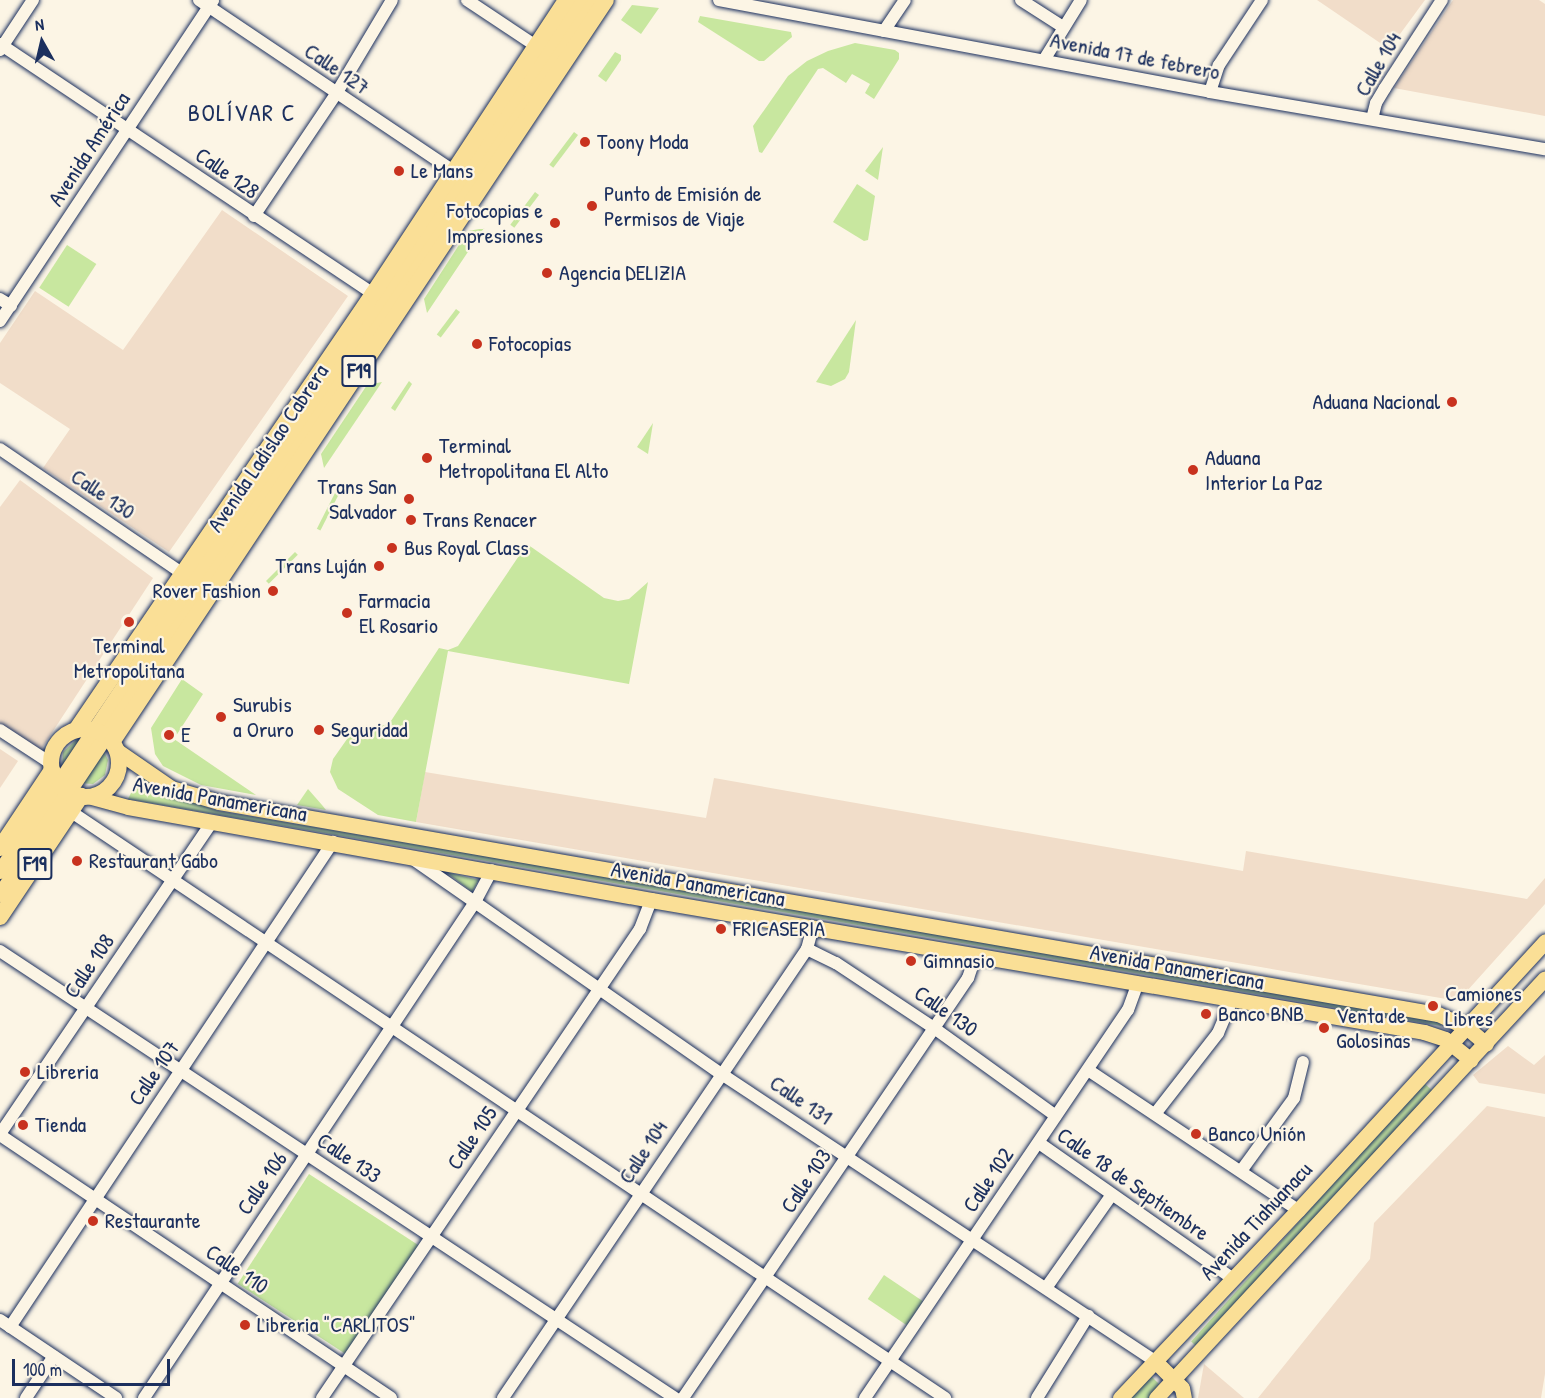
<!DOCTYPE html>
<html>
<head>
<meta charset="utf-8">
<style>
  body { margin:0 }
  #map { position:relative; width:1545px; height:1398px; overflow:hidden; background:#fcf5e5; font-family:"Patrick Hand",sans-serif }
  div>[style] { position:absolute }
  [style*='--x'] { left:calc(var(--x)*1px); top:calc(var(--y)*1px); width:calc(var(--w)*1px); rotate:calc(var(--a)*1deg) }
  .built>* { inset:0; background:#f1ddc9 }
  .green>* { inset:0; background:#c8e79f; transform-origin:0 0 }
  .roads { filter:drop-shadow(0 0 2px #1b2f5e) drop-shadow(0 0 2px #1b2f5e) }
  .minor>* { height:12px; margin:-6px; padding:0 6px; transform-origin:6px; border-radius:6px; background:#fcf5e5 }
  .major>* { height:15px; margin:-7.5px; padding:0 7.5px; transform-origin:7.5px; border-radius:7.5px; background:#fadf96 }
  .highway>* { height:16px; margin:-8px; padding:0 8px; transform-origin:8px; border-radius:8px; background:#fadf96 }
  .highway>.ring { margin:-8px; padding:0; box-sizing:content-box; background:none; border:16px solid #fadf96; border-radius:50% }
  .dots>* { width:16px; height:16px; translate:-50% -50%; box-sizing:border-box; border:3px solid #fcf5e5; border-radius:50% }
  span { translate:-50% -50%; white-space:nowrap; text-align:center; line-height:1.15; -webkit-text-stroke:4.5px #fcf5e5; paint-order:stroke }
  .shield-label span { padding:2px 4px; background:#fcf5e5; border:2px solid; border-radius:4px; -webkit-text-stroke-width:0 }
  .shield-label { font-size:21px; color:#1b2f5e; font-weight:700 }
  .street-label { font-size:22px; color:#1b2f5e }
  .poi-label { font-size:22px; color:#1b2f5e }
  .left { translate:0 -50%; text-align:left }
  .right { translate:-100% -50%; text-align:right }
  .neighbourhood-label { font-size:24px; color:#1b2f5e; letter-spacing:1.5px }
  .north { position:absolute; left:12px; top:12px; width:60px; height:60px; -webkit-text-stroke:4px #fcf5e5; paint-order:stroke; rotate:352deg; font-size:16px; font-weight:700; line-height:24px; text-align:center; color:#1b2f5e }
  .north::after { content:''; display:block; margin:auto; width:21px; height:27px; background:#1b2f5e; clip-path:polygon(50% 0,100% 100%,50% 72%,0 100%) }
  .scale { position:absolute; left:12px; top:1359px; width:158px; height:27px; box-sizing:border-box; border:3px solid #1b2f5e; border-top:0; padding-left:8px; font-size:18px; line-height:21px; white-space:nowrap; color:#1b2f5e; -webkit-text-stroke:4px #fcf5e5; paint-order:stroke }
</style>
</head>
<body>
<div id="map">
  <div class="built">
    <div style="clip-path:polygon(1317px 0,1425px 0,1389px 49px)"></div>
    <div style="clip-path:polygon(1453px 0,1539px 0,1545px 4px,1545px 116px,1394px 88px)"></div>
    <div style="clip-path:polygon(222px 210px,348px 296px,169px 552px,43px 468px,70px 429px,0 383px,0 343px,35px 291px,123px 350px)"></div>
    <div style="clip-path:polygon(20px 480px,153px 578px,40px 751px,0 723px,0 507px)"></div>
    <div style="clip-path:polygon(0 749px,18px 761px,0 788px)"></div>
    <div style="clip-path:polygon(425px 772px,706px 818px,714px 778px,1243px 871px,1246px 851px,1527px 899px,1545px 878px,1545px 904px,1458px 1001px,416px 822px)"></div>
    <div style="clip-path:polygon(1508px 1046px,1534px 1065px,1545px 1055px,1545px 1094px,1479px 1083px,1473px 1075px)"></div>
    <div style="clip-path:polygon(1487px 1106px,1545px 1117px,1545px 1374px,1541px 1398px,1258px 1398px,1370px 1259px,1374px 1223px)"></div>
    <div style="clip-path:polygon(1204px 1364px,1244px 1398px,1198px 1398px)"></div>
  </div>
  <div class="green">
    <div style="clip-path:polygon(632px 5px,659px 8px,641px 34px,621px 20px)"></div>
    <div style="clip-path:polygon(700px 16px,791px 32px,792px 37px,764px 61px,759px 61px,698px 22px)"></div>
    <div style="clip-path:polygon(855px 43px,895px 50px,899px 53px,899px 59px,874px 99px,865px 93px,870px 84px,852px 74px,846px 83px,823px 68px,818px 69px,762px 153px,759px 152px,753px 126px,788px 76px,807px 61px,828px 51px)"></div>
    <div style="clip-path:polygon(615px 52px,621px 55px,621px 60px,606px 82px,598px 76px)"></div>
    <div style="left:574px;top:132px;width:5px;height:41px;rotate:37deg"></div>
    <div style="clip-path:polygon(883px 147px,878px 180px,865px 171px)"></div>
    <div style="clip-path:polygon(857px 184px,875px 196px,868px 240px,864px 241px,833px 222px)"></div>
    <div style="left:535px;top:192px;width:5px;height:41px;rotate:37deg"></div>
    <div style="clip-path:polygon(485px 228px,484px 228px,427px 313px,424px 299px,468px 231px)"></div>
    <div style="left:67px;top:245px;width:35px;height:51px;rotate:33deg"></div>
    <div style="left:456px;top:309px;width:5px;height:32px;rotate:37deg"></div>
    <div style="clip-path:polygon(856px 320px,849px 372px,845px 379px,831px 386px,816px 382px)"></div>
    <div style="clip-path:polygon(409px 381px,412px 384px,395px 411px,391px 408px)"></div>
    <div style="clip-path:polygon(382px 382px,324px 468px,321px 454px,367px 385px)"></div>
    <div style="clip-path:polygon(653px 423px,648px 454px,637px 447px)"></div>
    <div style="left:335px;top:493px;width:4px;height:40px;rotate:27deg"></div>
    <div style="clip-path:polygon(527px 544px,604px 598px,618px 601px,629px 599px,648px 582px,629px 684px,448px 651px,416px 822px,378px 815px,338px 789px,330px 772px,333px 759px,352px 732px,389px 724px,439px 648px,448px 650px,458px 646px)"></div>
    <div style="left:295px;top:552px;width:4px;height:41px;rotate:45deg"></div>
    <div style="clip-path:polygon(182px 679px,203px 694px,174px 739px,256px 795px,201px 785px,163px 766px,155px 754px,151px 728px)"></div>
    <div style="clip-path:polygon(77px 739px,84px 739px,62px 770px,63px 752px)"></div>
    <div style="clip-path:polygon(102px 747px,108px 760px,105px 775px,93px 784px,78px 783px)"></div>
    <div style="clip-path:polygon(140px 775px,177px 796px,218px 811px,1442px 1019px,1441px 1026px,128px 799px)"></div>
    <div style="clip-path:polygon(308px 789px,322px 805px,326px 810px,297px 805px)"></div>
    <div style="clip-path:polygon(446px 872px,479px 880px,472px 892px)"></div>
    <div style="left:1424px;top:1083px;width:12px;height:348px;rotate:42deg"></div>
    <div style="left:309px;top:1174px;width:132px;height:131px;rotate:33deg"></div>
    <div style="left:884px;top:1275px;width:47px;height:29px;rotate:34deg"></div>
    <div style="clip-path:polygon(1151px 1376px,1160px 1385px,1149px 1398px,1130px 1398px)"></div>
  </div>
  <div class="roads">
    <div class="minor">
      <div style="--x:199;--y:0;--w:306;--a:33.9"></div>
      <div style="--x:467;--y:0;--w:83;--a:33.7"></div>
      <div style="--x:719;--y:0;--w:500;--a:10.6"></div>
      <div style="--x:1210;--y:92;--w:340;--a:9.7"></div>
      <div style="--x:1021;--y:0;--w:50;--a:32.7"></div>
      <div style="--x:884;--y:31;--w:37;--a:-56"></div>
      <div style="--x:0;--y:44;--w:449;--a:33.8"></div>
      <div style="--x:0;--y:50;--w:60;--a:-56.6"></div>
      <div style="--x:1044;--y:60;--w:70;--a:-58.3"></div>
      <div style="--x:1210;--y:92;--w:28;--a:-72"></div>
      <div style="--x:1219;--y:65;--w:78;--a:-56.5"></div>
      <div style="--x:1372;--y:119;--w:16;--a:-76"></div>
      <div style="--x:1376;--y:103;--w:17;--a:-59"></div>
      <div style="--x:1385;--y:88;--w:105;--a:-57.1"></div>
      <div style="--x:254;--y:216;--w:147;--a:-56.1"></div>
      <div style="--x:336;--y:94;--w:109;--a:-59.2"></div>
      <div style="--x:0;--y:299;--w:13;--a:32"></div>
      <div style="--x:0;--y:321;--w:385;--a:-56.4"></div>
      <div style="--x:0;--y:449;--w:220;--a:34.3"></div>
      <div style="--x:0;--y:730;--w:62;--a:33.2"></div>
      <div style="--x:64;--y:807;--w:1061;--a:33.85"></div>
      <div style="--x:413;--y:859;--w:374;--a:34.9"></div>
      <div style="--x:720;--y:1073;--w:522;--a:33.51"></div>
      <div style="--x:807;--y:949;--w:32;--a:26"></div>
      <div style="--x:836;--y:963;--w:118;--a:33.6"></div>
      <div style="--x:934;--y:1028;--w:150;--a:35.8"></div>
      <div style="--x:0;--y:951;--w:810;--a:33.51"></div>
      <div style="--x:1088;--y:1070;--w:252;--a:33.7"></div>
      <div style="--x:1155;--y:1114;--w:103;--a:-52.1"></div>
      <div style="--x:1218;--y:1033;--w:36;--a:-67"></div>
      <div style="--x:0;--y:1134;--w:377;--a:-55.8"></div>
      <div style="--x:0;--y:1135;--w:471;--a:33.9"></div>
      <div style="--x:1039;--y:1143;--w:237;--a:35"></div>
      <div style="--x:1241;--y:1171;--w:90;--a:-54"></div>
      <div style="--x:1294;--y:1098;--w:37;--a:-76"></div>
      <div style="--x:1046;--y:1288;--w:113;--a:-54.8"></div>
      <div style="--x:0;--y:1320;--w:140;--a:33.9"></div>
      <div style="--x:10;--y:1327;--w:583;--a:-56.34"></div>
      <div style="--x:26;--y:1398;--w:50;--a:-56.3"></div>
      <div style="--x:144;--y:1398;--w:596;--a:-56.28"></div>
      <div style="--x:475;--y:902;--w:36;--a:-62"></div>
      <div style="--x:322;--y:1398;--w:567;--a:-55.86"></div>
      <div style="--x:640;--y:929;--w:31;--a:-69"></div>
      <div style="--x:503;--y:1398;--w:542;--a:-55.9"></div>
      <div style="--x:807;--y:949;--w:23;--a:-75"></div>
      <div style="--x:683;--y:1398;--w:508;--a:-55.84"></div>
      <div style="--x:968;--y:978;--w:24;--a:-71"></div>
      <div style="--x:865;--y:1398;--w:469;--a:-55.9"></div>
      <div style="--x:1128;--y:1010;--w:29;--a:-70"></div>
      <div style="--x:1037;--y:1398;--w:97;--a:-58.1"></div>
    </div>
    <div class="major">
      <div style="--x:116;--y:750;--w:67;--a:34.6"></div>
      <div style="--x:171;--y:788;--w:50;--a:16.3"></div>
      <div style="--x:219;--y:802;--w:1237;--a:9.87"></div>
      <div style="--x:1438;--y:1014;--w:31;--a:25"></div>
      <div style="--x:1466;--y:1027;--w:26;--a:40"></div>
      <div style="--x:88;--y:796;--w:41;--a:15.4"></div>
      <div style="--x:128;--y:807;--w:531;--a:10.08"></div>
      <div style="--x:651;--y:900;--w:784;--a:9.69"></div>
      <div style="--x:1424;--y:1032;--w:22;--a:18"></div>
      <div style="--x:1445;--y:1039;--w:33;--a:39"></div>
      <div style="--x:0;--y:871;--w:1047;--a:-56.29"></div>
      <div style="--x:0;--y:894;--w:1074;--a:-56.31"></div>
      <div style="--x:1155;--y:1361;--w:38;--a:45"></div>
      <div style="--x:1182;--y:1388;--w:10;--a:79"></div>
      <div style="--x:1120;--y:1398;--w:259;--a:-46.6"></div>
      <div style="--x:1298;--y:1210;--w:365;--a:-47.4"></div>
      <div style="--x:1156;--y:1398;--w:572;--a:-47.19"></div>
    </div>
    <div class="highway">
      <div class="ring" style="left:51px;top:729px;width:52px;height:52px"></div>
      <div style="--x:76;--y:730;--w:528;--a:-55.74"></div>
      <div style="--x:373;--y:294;--w:352;--a:-56.7"></div>
      <div style="--x:112;--y:742;--w:891;--a:-56.35"></div>
      <div style="--x:0;--y:848;--w:94;--a:-56.3"></div>
      <div style="--x:0;--y:917;--w:146;--a:-56.2"></div>
    </div>
  </div>
  <div class="dots">
    <div style="left:585px;top:142px;background:#c8321e"></div>
    <div style="left:399px;top:171px;background:#c8321e"></div>
    <div style="left:592px;top:206px;background:#c8321e"></div>
    <div style="left:555px;top:223px;background:#c8321e"></div>
    <div style="left:547px;top:273px;background:#c8321e"></div>
    <div style="left:477px;top:344px;background:#c8321e"></div>
    <div style="left:1452px;top:402px;background:#c8321e"></div>
    <div style="left:427px;top:458px;background:#c8321e"></div>
    <div style="left:1193px;top:470px;background:#c8321e"></div>
    <div style="left:409px;top:499px;background:#c8321e"></div>
    <div style="left:411px;top:520px;background:#c8321e"></div>
    <div style="left:392px;top:548px;background:#c8321e"></div>
    <div style="left:379px;top:566px;background:#c8321e"></div>
    <div style="left:273px;top:591px;background:#c8321e"></div>
    <div style="left:347px;top:613px;background:#c8321e"></div>
    <div style="left:129px;top:622px;background:#c8321e"></div>
    <div style="left:221px;top:717px;background:#c8321e"></div>
    <div style="left:319px;top:730px;background:#c8321e"></div>
    <div style="left:169px;top:735px;background:#c8321e"></div>
    <div style="left:77px;top:861px;background:#c8321e"></div>
    <div style="left:721px;top:929px;background:#c8321e"></div>
    <div style="left:911px;top:961px;background:#c8321e"></div>
    <div style="left:1433px;top:1006px;background:#c8321e"></div>
    <div style="left:1206px;top:1014px;background:#c8321e"></div>
    <div style="left:1324px;top:1028px;background:#c8321e"></div>
    <div style="left:25px;top:1072px;background:#c8321e"></div>
    <div style="left:23px;top:1125px;background:#c8321e"></div>
    <div style="left:1196px;top:1134px;background:#c8321e"></div>
    <div style="left:93px;top:1221px;background:#c8321e"></div>
    <div style="left:245px;top:1325px;background:#c8321e"></div>
  </div>
  <div class="shield-label">
    <span style="left:359px;top:371px">F19</span>
    <span style="left:35px;top:864px">F19</span>
  </div>
  <div class="street-label">
    <span style="left:1135px;top:56px;rotate:11deg">Avenida 17 de febrero</span>
    <span style="left:1378px;top:64px;rotate:-60deg">Calle 104</span>
    <span style="left:337px;top:69px;rotate:34deg">Calle 127</span>
    <span style="left:89px;top:149px;rotate:-57deg">Avenida América</span>
    <span style="left:227px;top:173px;rotate:35deg">Calle 128</span>
    <span style="left:268px;top:448px;rotate:-56deg">Avenida Ladislao Cabrera</span>
    <span style="left:103px;top:494px;rotate:34deg">Calle 130</span>
    <span style="left:220px;top:799px;rotate:10deg">Avenida Panamericana</span>
    <span style="left:698px;top:884px;rotate:10deg">Avenida Panamericana</span>
    <span style="left:89px;top:966px;rotate:-56deg">Calle 108</span>
    <span style="left:1177px;top:967px;rotate:10deg">Avenida Panamericana</span>
    <span style="left:946px;top:1011px;rotate:35deg">Calle 130</span>
    <span style="left:154px;top:1073px;rotate:-56deg">Calle 107</span>
    <span style="left:801px;top:1100px;rotate:34deg">Calle 131</span>
    <span style="left:472px;top:1138px;rotate:-56deg">Calle 105</span>
    <span style="left:643px;top:1152px;rotate:-57deg">Calle 104</span>
    <span style="left:349px;top:1158px;rotate:34deg">Calle 133</span>
    <span style="left:988px;top:1180px;rotate:-56deg">Calle 102</span>
    <span style="left:806px;top:1181px;rotate:-56deg">Calle 103</span>
    <span style="left:262px;top:1183px;rotate:-56deg">Calle 106</span>
    <span style="left:1133px;top:1184px;rotate:35deg">Calle 18 de Septiembre</span>
    <span style="left:1256px;top:1221px;rotate:-47deg">Avenida Tiahuanacu</span>
    <span style="left:237px;top:1269px;rotate:34deg">Calle 110</span>
  </div>
  <div class="poi-label">
    <span class="left" style="left:597px;top:142px">Toony Moda</span>
    <span class="left" style="left:411px;top:171px">Le Mans</span>
    <span class="left" style="left:604px;top:206px">Punto de Emisión de<br>Permisos de Viaje</span>
    <span class="right" style="left:543px;top:223px">Fotocopias e<br>Impresiones</span>
    <span class="left" style="left:559px;top:273px">Agencia DELIZIA</span>
    <span class="left" style="left:489px;top:344px">Fotocopias</span>
    <span class="right" style="left:1440px;top:402px">Aduana Nacional</span>
    <span class="left" style="left:439px;top:458px">Terminal<br>Metropolitana El Alto</span>
    <span class="left" style="left:1205px;top:470px">Aduana<br>Interior La Paz</span>
    <span class="right" style="left:397px;top:499px">Trans San<br>Salvador</span>
    <span class="left" style="left:423px;top:520px">Trans Renacer</span>
    <span class="left" style="left:404px;top:548px">Bus Royal Class</span>
    <span class="right" style="left:367px;top:566px">Trans Luján</span>
    <span class="right" style="left:261px;top:591px">Rover Fashion</span>
    <span class="left" style="left:359px;top:613px">Farmacia<br>El Rosario</span>
    <span style="left:129px;top:658px">Terminal<br>Metropolitana</span>
    <span class="left" style="left:233px;top:717px">Surubis<br>a Oruro</span>
    <span class="left" style="left:331px;top:730px">Seguridad</span>
    <span class="left" style="left:181px;top:735px">E</span>
    <span class="left" style="left:89px;top:861px">Restaurant Gabo</span>
    <span class="left" style="left:733px;top:929px">FRICASERIA</span>
    <span class="left" style="left:923px;top:961px">Gimnasio</span>
    <span class="left" style="left:1445px;top:1006px">Camiones<br>Libres</span>
    <span class="left" style="left:1218px;top:1014px">Banco BNB</span>
    <span class="left" style="left:1336px;top:1028px">Venta de<br>Golosinas</span>
    <span class="left" style="left:37px;top:1072px">Libreria</span>
    <span class="left" style="left:35px;top:1125px">Tienda</span>
    <span class="left" style="left:1208px;top:1134px">Banco Unión</span>
    <span class="left" style="left:105px;top:1221px">Restaurante</span>
    <span class="left" style="left:257px;top:1325px">Libreria "CARLITOS"</span>
  </div>
  <div class="neighbourhood-label">
    <span style="left:242px;top:113px">BOLÍVAR C</span>
  </div>
  <div class="north">N</div>
  <div class="scale">100 m</div>
</div>
</body>
</html>
